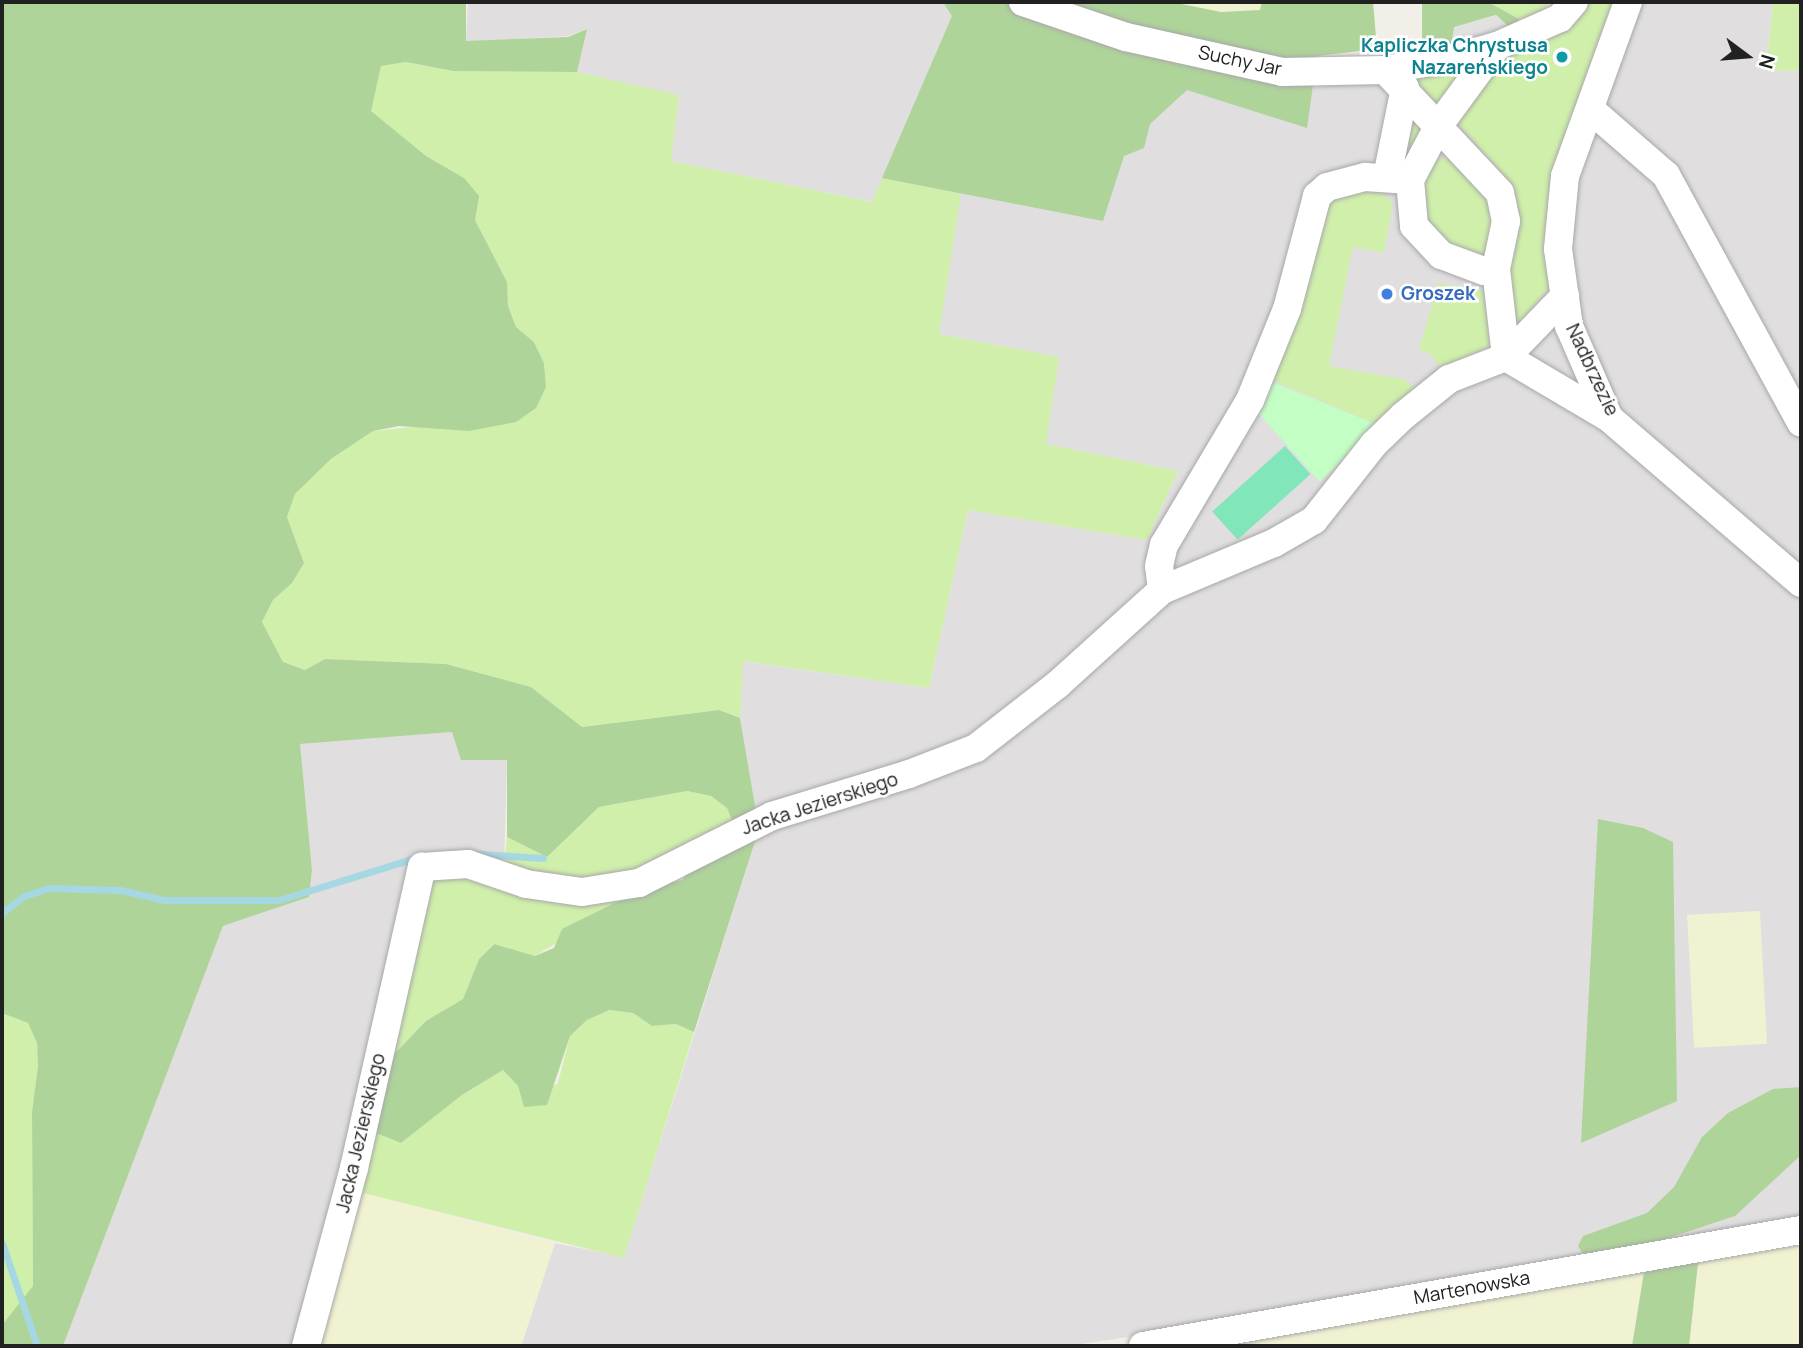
<!DOCTYPE html>
<html>
<head>
<meta charset="utf-8">
<style>
  body { margin:0 }
  #map { position:relative; width:1803px; height:1348px; overflow:hidden; background:#f2eee8; font-family:Manrope,sans-serif }
  div>[style] { position:absolute }
  [style*='--x'] { left:calc(var(--x)*1px); top:calc(var(--y)*1px); width:calc(var(--w)*1px); rotate:calc(var(--a)*1deg) }
  .residential>* { inset:0; background:#e0dede }
  .farmland>* { inset:0; background:#f1f2d2; transform-origin:0 0 }
  .grass>* { inset:0; background:#d0efab }
  .forest>* { inset:0; background:#aed49a }
  .park>* { inset:0; background:#c3fec4 }
  .pitch>* { inset:0; background:#81e6b9; transform-origin:0 0 }
  .parking>* { inset:0; background:#e1e1e1 }
  .stream>* { height:7px; margin:-3.5px; padding:0 3.5px; transform-origin:3.5px; border-radius:3.5px; background:#a5d8e3 }
  .roads { filter:drop-shadow(0 0 2px #a8a8a8) drop-shadow(0 0 2px #a8a8a8) }
  .minor>* { height:28px; margin:-14px; padding:0 14px; transform-origin:14px; border-radius:14px; background:#fff }
  .dots>* { width:19px; height:19px; translate:-50% -50%; box-sizing:border-box; border:4px solid #fff; border-radius:50% }
  span { translate:-50% -50%; white-space:nowrap; text-align:center; line-height:1.15; -webkit-text-stroke:5px #fff; paint-order:stroke }
  .culture-label { font-size:19px; color:#0d838f; font-weight:700 }
  .right { translate:-100% -50%; text-align:right }
  .street-label { font-size:19px; color:#212121 }
  .shop-label { font-size:19px; color:#366cbe; font-weight:700 }
  .left { translate:0 -50%; text-align:left }
  .frame { position:absolute; inset:0; border:4px solid #212121; pointer-events:none }
  .north { position:absolute; left:1712px; top:21px; width:70px; height:70px; -webkit-text-stroke:5px #fff; paint-order:stroke; rotate:106deg; font-size:19px; font-weight:700; line-height:28px; text-align:center; color:#212121 }
  .north::after { content:''; display:block; margin:auto; width:24px; height:32px; background:#212121; clip-path:polygon(50% 0,100% 100%,50% 72%,0 100%) }
</style>
</head>
<body>
<div id="map">
  <div class="residential">
    <div style="clip-path:polygon(468px 2px,979px 2px,1202px 71px,1318px 87px,1507px 59px,1564px 25px,1589px 2px,1773px 2px,1766px 71px,1801px 70px,1801px 1225px,1498px 1281px,1068px 1346px,521px 1346px,555px 1243px,624px 1257px,759px 829px,740px 718px,742px 661px,929px 688px,968px 510px,1147px 540px,1178px 471px,1045px 444px,1058px 357px,939px 334px,873px 202px,670px 161px,679px 96px,577px 72px,586px 29px,568px 36px,466px 42px)"></div>
    <div style="clip-path:polygon(452px 732px,507px 760px,504px 868px,298px 1346px,63px 1346px,223px 926px,309px 897px,312px 870px,299px 744px)"></div>
  </div>
  <div class="farmland">
    <div style="clip-path:polygon(1172px 2px,1262px 2px,1260px 10px,1221px 12px)"></div>
    <div style="left:1760px;top:911px;width:133px;height:73px;rotate:87deg"></div>
    <div style="clip-path:polygon(355px 1191px,555px 1243px,521px 1346px,313px 1346px)"></div>
    <div style="clip-path:polygon(1801px 1245px,1801px 1346px,1689px 1346px,1699px 1254px)"></div>
    <div style="clip-path:polygon(1645px 1266px,1632px 1346px,1191px 1346px)"></div>
  </div>
  <div class="grass">
    <div style="clip-path:polygon(1488px 2px,1549px 2px,1544px 12px,1519px 19px)"></div>
    <div style="clip-path:polygon(1589px 2px,1619px 2px,1553px 283px,1518px 324px,1509px 321px,1505px 281px,1514px 186px,1456px 122px,1510px 53px,1564px 25px)"></div>
    <div style="clip-path:polygon(1773px 2px,1801px 2px,1801px 70px,1766px 71px)"></div>
    <div style="clip-path:polygon(406px 62px,453px 71px,577px 72px,679px 95px,671px 161px,872px 202px,882px 178px,961px 194px,939px 334px,1059px 357px,1046px 444px,1178px 471px,1147px 540px,968px 510px,929px 688px,743px 661px,740px 718px,719px 710px,582px 727px,531px 687px,446px 664px,325px 659px,305px 670px,283px 662px,262px 622px,273px 600px,292px 583px,304px 563px,287px 517px,295px 494px,331px 459px,373px 431px,423px 426px,546px 387px,544px 363px,534px 342px,516px 327px,508px 306px,507px 282px,475px 220px,464px 178px,426px 156px,370px 111px,381px 66px)"></div>
    <div style="clip-path:polygon(1469px 69px,1437px 111px,1415px 88px,1416px 77px)"></div>
    <div style="clip-path:polygon(1408px 110px,1425px 119px,1416px 146px,1404px 157px)"></div>
    <div style="clip-path:polygon(1449px 157px,1496px 206px,1489px 254px,1454px 252px,1428px 225px,1421px 186px,1433px 160px)"></div>
    <div style="clip-path:polygon(1373px 185px,1393px 203px,1384px 253px,1353px 247px,1329px 366px,1403px 379px,1412px 386px,1410px 400px,1378px 425px,1267px 378px,1319px 206px,1337px 189px)"></div>
    <div style="clip-path:polygon(1438px 283px,1491px 292px,1492px 343px,1451px 368px,1439px 366px,1431px 354px,1419px 350px)"></div>
    <div style="clip-path:polygon(687px 791px,711px 796px,727px 808px,734px 825px,678px 859px,582px 886px,504px 868px,507px 837px,547px 857px,599px 807px)"></div>
    <div style="clip-path:polygon(425px 874px,643px 889px,535px 956px,493px 944px,479px 959px,463px 999px,426px 1021px,384px 1065px)"></div>
    <div style="clip-path:polygon(611px 1010px,633px 1013px,652px 1026px,676px 1024px,694px 1032px,624px 1258px,355px 1191px,369px 1130px,401px 1143px,462px 1095px,503px 1070px,518px 1086px,524px 1106px,558px 1083px,570px 1036px,587px 1020px)"></div>
    <div style="clip-path:polygon(2px 1013px,28px 1023px,37px 1043px,38px 1066px,32px 1112px,33px 1287px,2px 1325px)"></div>
  </div>
  <div class="forest">
    <div style="clip-path:polygon(2px 2px,466px 2px,466px 41px,568px 37px,587px 29px,577px 72px,453px 71px,406px 62px,381px 66px,371px 111px,426px 156px,464px 178px,479px 196px,475px 220px,507px 282px,508px 306px,516px 327px,534px 342px,544px 363px,546px 387px,536px 408px,516px 422px,469px 431px,399px 426px,373px 431px,331px 459px,295px 494px,287px 517px,304px 563px,292px 583px,273px 600px,262px 622px,283px 662px,305px 670px,325px 659px,446px 664px,531px 687px,582px 727px,719px 710px,740px 718px,759px 829px,694px 1032px,676px 1024px,652px 1026px,633px 1013px,610px 1010px,587px 1020px,570px 1036px,547px 1105px,524px 1107px,518px 1086px,503px 1070px,462px 1095px,401px 1143px,369px 1130px,384px 1065px,426px 1021px,463px 999px,479px 959px,494px 944px,535px 956px,554px 948px,562px 929px,643px 889px,682px 880px,697px 862px,738px 835px,727px 808px,711px 796px,687px 791px,599px 807px,547px 857px,507px 837px,507px 760px,461px 760px,452px 732px,300px 744px,312px 870px,309px 897px,223px 926px,63px 1346px,2px 1346px,2px 1325px,33px 1286px,32px 1112px,38px 1066px,37px 1043px,28px 1023px,2px 1013px)"></div>
    <div style="clip-path:polygon(943px 2px,1172px 2px,1221px 12px,1260px 10px,1262px 2px,1373px 2px,1377px 49px,1317px 56px,1307px 128px,1187px 90px,1150px 124px,1144px 148px,1124px 156px,1103px 221px,882px 178px,952px 16px)"></div>
    <div style="clip-path:polygon(1422px 2px,1488px 2px,1519px 19px,1511px 29px,1496px 15px,1475px 21px,1451px 46px,1422px 52px)"></div>
    <div style="clip-path:polygon(1598px 819px,1643px 828px,1673px 842px,1677px 1101px,1581px 1143px)"></div>
    <div style="clip-path:polygon(1801px 1087px,1801px 1155px,1735px 1216px,1635px 1249px,1584px 1256px,1578px 1246px,1583px 1236px,1647px 1213px,1674px 1187px,1702px 1137px,1728px 1113px,1773px 1089px)"></div>
    <div style="clip-path:polygon(1699px 1254px,1689px 1346px,1632px 1346px,1645px 1266px)"></div>
  </div>
  <div class="park">
    <div style="clip-path:polygon(1272px 382px,1378px 425px,1320px 482px,1258px 413px)"></div>
  </div>
  <div class="pitch">
    <div style="left:1285px;top:446px;width:38px;height:98px;rotate:48deg"></div>
  </div>
  <div class="parking">
    <div style="clip-path:polygon(1496px 15px,1511px 29px,1451px 46px,1454px 27px)"></div>
  </div>
  <div class="stream">
    <div style="--x:467;--y:853;--w:76;--a:3.8"></div>
    <div style="--x:2;--y:913;--w:28;--a:-38"></div>
    <div style="--x:24;--y:896;--w:26;--a:-18"></div>
    <div style="--x:49;--y:888;--w:71;--a:1.6"></div>
    <div style="--x:120;--y:890;--w:45;--a:12.8"></div>
    <div style="--x:164;--y:900;--w:115;--a:0"></div>
    <div style="--x:279;--y:900;--w:152;--a:-17.2"></div>
    <div style="--x:2;--y:1243;--w:109;--a:71.2"></div>
  </div>
  <div class="roads">
    <div class="minor">
      <div style="--x:1023;--y:2;--w:109;--a:18.8"></div>
      <div style="--x:1126;--y:37;--w:160;--a:12.6"></div>
      <div style="--x:1282;--y:72;--w:103;--a:-1.1"></div>
      <div style="--x:1385;--y:70;--w:74;--a:-10.1"></div>
      <div style="--x:1458;--y:57;--w:41;--a:-15.8"></div>
      <div style="--x:1497;--y:46;--w:69;--a:-24"></div>
      <div style="--x:1560;--y:18;--w:21;--a:-49"></div>
      <div style="--x:1628;--y:2;--w:185;--a:109.9"></div>
      <div style="--x:1565;--y:176;--w:73;--a:95.5"></div>
      <div style="--x:1558;--y:249;--w:78;--a:81.9"></div>
      <div style="--x:1569;--y:326;--w:100;--a:66.5"></div>
      <div style="--x:1609;--y:418;--w:253;--a:40.7"></div>
      <div style="--x:1497;--y:46;--w:98;--a:126.3"></div>
      <div style="--x:1439;--y:125;--w:62;--a:117.8"></div>
      <div style="--x:1410;--y:180;--w:46;--a:85"></div>
      <div style="--x:1414;--y:226;--w:40;--a:47"></div>
      <div style="--x:1441;--y:255;--w:46;--a:20.4"></div>
      <div style="--x:1484;--y:271;--w:12;--a:-9"></div>
      <div style="--x:1496;--y:269;--w:89;--a:83.5"></div>
      <div style="--x:1506;--y:357;--w:120;--a:30.6"></div>
      <div style="--x:1385;--y:70;--w:168;--a:46.9"></div>
      <div style="--x:1500;--y:193;--w:29;--a:78"></div>
      <div style="--x:1506;--y:221;--w:49;--a:101.8"></div>
      <div style="--x:1590;--y:109;--w:101;--a:41"></div>
      <div style="--x:1666;--y:175;--w:282;--a:61.4"></div>
      <div style="--x:1387;--y:177;--w:91;--a:-78.6"></div>
      <div style="--x:1162;--y:590;--w:24;--a:-97"></div>
      <div style="--x:1159;--y:566;--w:22;--a:-77"></div>
      <div style="--x:1164;--y:545;--w:169;--a:-59.3"></div>
      <div style="--x:1250;--y:400;--w:98;--a:-67.9"></div>
      <div style="--x:1287;--y:309;--w:117;--a:-75.1"></div>
      <div style="--x:1317;--y:196;--w:13;--a:-42"></div>
      <div style="--x:1327;--y:187;--w:39;--a:-15"></div>
      <div style="--x:1365;--y:177;--w:45;--a:3.8"></div>
      <div style="--x:306;--y:1346;--w:184;--a:-74.9"></div>
      <div style="--x:354;--y:1168;--w:309;--a:-77.3"></div>
      <div style="--x:422;--y:867;--w:46;--a:-3.7"></div>
      <div style="--x:468;--y:864;--w:61;--a:19"></div>
      <div style="--x:526;--y:884;--w:57;--a:8.1"></div>
      <div style="--x:582;--y:892;--w:58;--a:-9"></div>
      <div style="--x:639;--y:883;--w:149;--a:-26.7"></div>
      <div style="--x:772;--y:816;--w:143;--a:-17"></div>
      <div style="--x:909;--y:774;--w:72;--a:-21.2"></div>
      <div style="--x:976;--y:748;--w:103;--a:-37.9"></div>
      <div style="--x:1057;--y:685;--w:142;--a:-42.1"></div>
      <div style="--x:1162;--y:590;--w:121;--a:-22.8"></div>
      <div style="--x:1274;--y:543;--w:46;--a:-29.9"></div>
      <div style="--x:1314;--y:520;--w:97;--a:-51.7"></div>
      <div style="--x:1374;--y:444;--w:40;--a:-44"></div>
      <div style="--x:1403;--y:416;--w:59;--a:-38.8"></div>
      <div style="--x:1449;--y:379;--w:61;--a:-21.1"></div>
      <div style="--x:1506;--y:357;--w:85;--a:-46"></div>
      <div style="--x:1143;--y:1346;--w:668;--a:-10"></div>
    </div>
  </div>
  <div class="dots">
    <div style="left:1562px;top:57px;background:#0f9aa8"></div>
    <div style="left:1387px;top:294px;background:#3f7fe0"></div>
  </div>
  <div class="culture-label">
    <span class="right" style="left:1548px;top:57px">Kapliczka Chrystusa<br>Nazareńskiego</span>
  </div>
  <div class="street-label">
    <span style="left:1240px;top:61px;rotate:12deg">Suchy Jar</span>
    <span style="left:1592px;top:370px;rotate:65deg">Nadbrzezie</span>
    <span style="left:820px;top:804px;rotate:-18deg">Jacka Jezierskiego</span>
    <span style="left:361px;top:1133px;rotate:-77deg">Jacka Jezierskiego</span>
    <span style="left:1472px;top:1288px;rotate:-10deg">Martenowska</span>
  </div>
  <div class="shop-label">
    <span class="left" style="left:1401px;top:294px">Groszek</span>
  </div>
  <div class="frame"></div>
  <div class="north">N</div>
</div>
</body>
</html>
